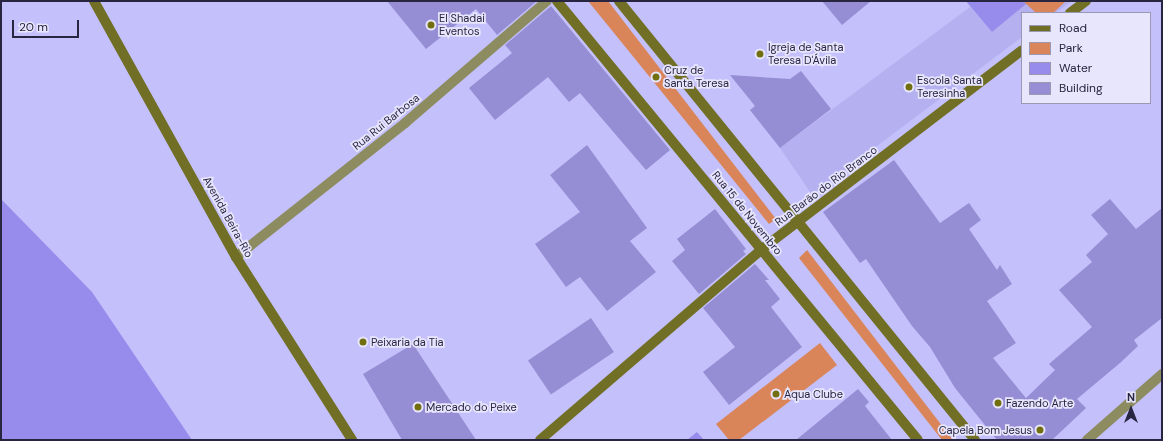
<!DOCTYPE html>
<html>
<head>
<meta charset="utf-8">
<style>
  body { margin:0 }
  #map { position:relative; width:1163px; height:441px; overflow:hidden; background:#c4c0fb; font-family:"DM Sans",sans-serif }
  div>[style] { position:absolute }
  [style*='--x'] { left:calc(var(--x)*1px); top:calc(var(--y)*1px); width:calc(var(--w)*1px); rotate:calc(var(--a)*1deg) }
  .built>* { inset:0; background:#b5b1f0 }
  .green>* { inset:0; background:#da8559 }
  .water>* { inset:0; background:#978cec }
  .building>* { inset:0; background:#958ed4; transform-origin:0 0 }
  .street>* { height:10px; margin:-5px; padding:0 5px; transform-origin:5px; border-radius:5px; background:#8d8c60 }
  .secondary>* { height:10px; margin:-5px; padding:0 5px; transform-origin:5px; border-radius:5px; background:#716f25 }
  .dots>* { width:11px; height:11px; translate:-50% -50%; box-sizing:border-box; border:2px solid #e7e6fd; border-radius:50% }
  span { translate:-50% -50%; white-space:nowrap; text-align:center; line-height:1.15; -webkit-text-stroke:3.5px #e7e6fd; paint-order:stroke }
  .poi-label { font-size:11px; color:#282541 }
  .left { translate:0 -50%; text-align:left }
  .right { translate:-100% -50%; text-align:right }
  .street-label { font-size:11px; color:#282541 }
  .frame { position:absolute; inset:0; border:2px solid #282541; pointer-events:none }
  .legend { position:absolute; left:1021px; top:12px; width:130px; height:92px; box-sizing:border-box; background:#e7e6fd; border:1px solid #9b99b2; margin:0; padding:5px 7px; list-style:none; font-size:12px; color:#282541 }
  .legend li { display:flex; align-items:center; gap:8px; height:20px }
  .legend b { width:20px; border:1px solid #9b99b2 }
  .north { position:absolute; left:1111px; top:389px; width:40px; height:40px; -webkit-text-stroke:3px #e7e6fd; paint-order:stroke; rotate:0deg; font-size:11px; font-weight:700; line-height:16px; text-align:center; color:#282541 }
  .north::after { content:''; display:block; margin:auto; width:14px; height:18px; background:#282541; clip-path:polygon(50% 0,100% 100%,50% 72%,0 100%) }
  .scale { position:absolute; left:12px; top:20px; width:67px; height:18px; box-sizing:border-box; border:2px solid #282541; border-top:0; padding-left:5px; font-size:12px; line-height:14px; white-space:nowrap; color:#282541; -webkit-text-stroke:3px #e7e6fd; paint-order:stroke }
</style>
</head>
<body>
<div id="map">
  <div class="built">
    <div style="clip-path:polygon(966px 1px,1072px 1px,1055px 13px,1022px 13px,1022px 37px,812px 195px,780px 148px,970px 7px)"></div>
  </div>
  <div class="green">
    <div style="clip-path:polygon(588px 1px,608px 1px,776px 219px,769px 224px)"></div>
    <div style="clip-path:polygon(1023px 1px,1066px 1px,1053px 13px,1036px 13px)"></div>
    <div style="clip-path:polygon(807px 250px,953px 440px,942px 440px,799px 258px)"></div>
    <div style="clip-path:polygon(820px 343px,837px 365px,739px 440px,729px 440px,716px 424px)"></div>
  </div>
  <div class="water">
    <div style="clip-path:polygon(966px 1px,1023px 1px,1026px 4px,992px 32px)"></div>
    <div style="clip-path:polygon(1px 199px,92px 292px,192px 440px,1px 440px)"></div>
    <div style="clip-path:polygon(697px 432px,704px 440px,687px 440px)"></div>
  </div>
  <div class="building">
    <div style="clip-path:polygon(387px 1px,537px 1px,497px 35px,476px 9px,426px 49px)"></div>
    <div style="clip-path:polygon(822px 1px,871px 1px,842px 25px)"></div>
    <div style="clip-path:polygon(551px 6px,670px 150px,646px 170px,580px 93px,569px 102px,548px 77px,495px 120px,469px 88px,512px 53px,505px 45px)"></div>
    <div style="clip-path:polygon(801px 71px,831px 109px,780px 148px,750px 110px,755px 106px,730px 75px,790px 79px)"></div>
    <div style="clip-path:polygon(587px 145px,647px 228px,630px 241px,656px 272px,607px 311px,580px 277px,566px 287px,535px 244px,580px 212px,550px 175px)"></div>
    <div style="clip-path:polygon(894px 160px,940px 223px,969px 203px,981px 220px,969px 229px,997px 270px,1000px 265px,1012px 284px,987px 301px,1016px 343px,993px 358px,1026px 398px,1055px 370px,1049px 364px,1092px 327px,1059px 290px,1092px 262px,1086px 255px,1108px 234px,1091px 215px,1110px 199px,1136px 229px,1162px 208px,1162px 318px,1134px 340px,1138px 346px,1120px 363px,1077px 399px,1086px 408px,1052px 440px,997px 440px,955px 388px,930px 347px,912px 326px,866px 259px,860px 263px,823px 212px)"></div>
    <div style="clip-path:polygon(715px 209px,746px 249px,743px 251px,746px 254px,699px 294px,672px 261px,685px 250px,677px 239px)"></div>
    <div style="clip-path:polygon(755px 264px,769px 280px,765px 280px,780px 299px,771px 307px,802px 347px,729px 405px,703px 372px,735px 347px,703px 308px)"></div>
    <div style="left:591px;top:318px;width:41px;height:76px;rotate:56deg"></div>
    <div style="clip-path:polygon(413px 344px,476px 440px,402px 440px,363px 374px)"></div>
    <div style="clip-path:polygon(858px 389px,869px 402px,865px 406px,892px 440px,796px 440px)"></div>
  </div>
  <div class="street">
    <div style="--x:236;--y:257;--w:216;--a:-38.4"></div>
    <div style="--x:405;--y:123;--w:187;--a:-40.7"></div>
    <div style="--x:1087;--y:440;--w:100;--a:-41.3"></div>
  </div>
  <div class="secondary">
    <div style="--x:94;--y:1;--w:293;--a:61"></div>
    <div style="--x:236;--y:257;--w:217;--a:57.6"></div>
    <div style="--x:557;--y:1;--w:568;--a:50.57"></div>
    <div style="--x:619;--y:1;--w:565;--a:50.96"></div>
    <div style="--x:1070;--y:13;--w:20;--a:-37"></div>
    <div style="--x:540;--y:440;--w:293;--a:-40.7"></div>
    <div style="--x:762;--y:249;--w:327;--a:-37.4"></div>
  </div>
  <div class="dots">
    <div style="left:431px;top:25px;background:#726f11"></div>
    <div style="left:760px;top:54px;background:#726f11"></div>
    <div style="left:656px;top:77px;background:#726f11"></div>
    <div style="left:909px;top:87px;background:#726f11"></div>
    <div style="left:363px;top:342px;background:#726f11"></div>
    <div style="left:776px;top:394px;background:#726f11"></div>
    <div style="left:998px;top:403px;background:#726f11"></div>
    <div style="left:418px;top:407px;background:#726f11"></div>
    <div style="left:1040px;top:430px;background:#726f11"></div>
  </div>
  <div class="poi-label">
    <span class="left" style="left:439px;top:25px">El Shadai<br>Eventos</span>
    <span class="left" style="left:768px;top:54px">Igreja de Santa<br>Teresa D'Ávila</span>
    <span class="left" style="left:664px;top:77px">Cruz de<br>Santa Teresa</span>
    <span class="left" style="left:917px;top:87px">Escola Santa<br>Teresinha</span>
    <span class="left" style="left:371px;top:342px">Peixaria da Tia</span>
    <span class="left" style="left:784px;top:394px">Aqua Clube</span>
    <span class="left" style="left:1006px;top:403px">Fazendo Arte</span>
    <span class="left" style="left:426px;top:407px">Mercado do Peixe</span>
    <span class="right" style="left:1032px;top:430px">Capela Bom Jesus</span>
  </div>
  <div class="street-label">
    <span style="left:386px;top:122px;rotate:-39deg">Rua Rui Barbosa</span>
    <span style="left:826px;top:186px;rotate:-37deg">Rua Barão do Rio Branco</span>
    <span style="left:747px;top:213px;rotate:51deg">Rua 15 de Novembro</span>
    <span style="left:228px;top:217px;rotate:61deg">Avenida Beira-Rio</span>
  </div>
  <div class="frame"></div>
  <ul class="legend">
  <li><b style="height:5px;background:#716f25"></b>Road</li>
  <li><b style="height:11px;background:#da8559"></b>Park</li>
  <li><b style="height:11px;background:#978cec"></b>Water</li>
  <li><b style="height:11px;background:#958ed4"></b>Building</li>
  </ul>
  <div class="north">N</div>
  <div class="scale">20 m</div>
</div>
</body>
</html>
